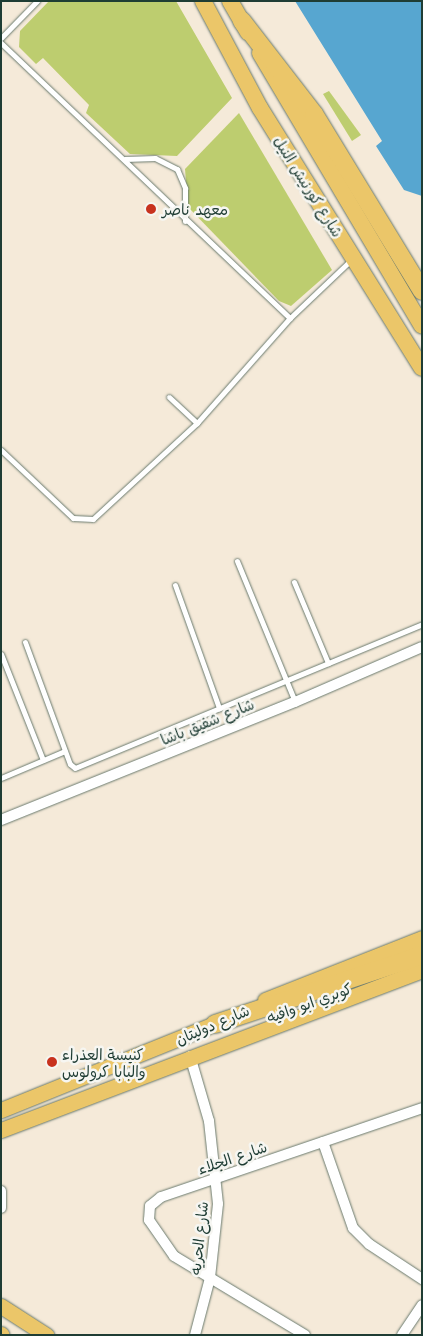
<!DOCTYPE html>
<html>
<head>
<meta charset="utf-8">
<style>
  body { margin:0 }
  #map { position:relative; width:423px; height:1336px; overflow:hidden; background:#f5ead9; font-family:"Playpen Sans","Playpen Sans Arabic",sans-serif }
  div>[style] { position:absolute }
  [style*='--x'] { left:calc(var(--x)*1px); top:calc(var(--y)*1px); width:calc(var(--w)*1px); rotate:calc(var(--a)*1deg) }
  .green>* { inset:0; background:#bdcd6f }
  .water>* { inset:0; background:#57a6d0 }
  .roads { filter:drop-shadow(0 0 1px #6a7a6e) drop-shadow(0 0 1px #6a7a6e) }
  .service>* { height:5px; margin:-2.5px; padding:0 2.5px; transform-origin:2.5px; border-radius:2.5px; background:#fff }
  .minor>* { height:10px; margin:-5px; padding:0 5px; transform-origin:5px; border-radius:5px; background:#fff }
  .primary>* { height:15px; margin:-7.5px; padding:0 7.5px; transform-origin:7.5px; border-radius:7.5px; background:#ebc669 }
  .trunk>* { height:16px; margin:-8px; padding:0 8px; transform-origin:8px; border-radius:8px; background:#ebc669 }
  .motorway>* { height:18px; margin:-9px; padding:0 9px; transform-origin:9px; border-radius:9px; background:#ebc669 }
  .dots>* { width:14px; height:14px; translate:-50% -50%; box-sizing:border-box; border:2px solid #f6f6f2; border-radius:50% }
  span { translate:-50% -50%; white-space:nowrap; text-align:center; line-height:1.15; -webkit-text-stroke:5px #f6f6f2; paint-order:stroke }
  .street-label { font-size:15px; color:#1f3d34 }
  .poi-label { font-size:15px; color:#1f3d34 }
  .left { translate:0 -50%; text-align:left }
  .frame { position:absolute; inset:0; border:2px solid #1f3d34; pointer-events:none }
</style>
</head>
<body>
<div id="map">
  <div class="green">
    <div style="clip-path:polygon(49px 1px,176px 1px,232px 98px,177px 156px,130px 154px,86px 113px,89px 105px,43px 58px,36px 64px,19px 47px,20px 31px)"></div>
    <div style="clip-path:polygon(329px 91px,361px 135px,352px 141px,323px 94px)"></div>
    <div style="clip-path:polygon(239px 113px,332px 270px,291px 306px,279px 301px,188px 207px,185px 169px)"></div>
  </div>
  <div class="water">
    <div style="clip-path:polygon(295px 1px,422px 1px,422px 196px,404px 190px,376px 146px,382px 141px)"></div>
  </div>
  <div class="roads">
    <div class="service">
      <div style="--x:1;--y:38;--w:52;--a:-45.8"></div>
      <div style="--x:1;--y:43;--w:399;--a:43.6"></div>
      <div style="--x:125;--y:159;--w:30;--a:-2"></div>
      <div style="--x:155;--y:158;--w:25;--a:27"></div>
      <div style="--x:177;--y:169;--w:21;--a:67"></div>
      <div style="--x:185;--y:188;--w:33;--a:90"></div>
      <div style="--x:169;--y:397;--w:38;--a:43"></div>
      <div style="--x:1;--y:450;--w:99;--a:43.4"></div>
      <div style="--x:73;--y:518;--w:20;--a:3"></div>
      <div style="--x:93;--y:519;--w:142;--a:-42.7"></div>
      <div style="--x:197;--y:423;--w:140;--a:-48.5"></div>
      <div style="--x:290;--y:318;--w:86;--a:-43.6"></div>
      <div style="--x:237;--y:561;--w:152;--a:67.6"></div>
      <div style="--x:294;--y:582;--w:88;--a:67.2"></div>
      <div style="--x:175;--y:585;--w:131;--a:70.3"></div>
      <div style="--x:25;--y:642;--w:130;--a:69.8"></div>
      <div style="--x:70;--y:764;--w:6;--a:39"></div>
      <div style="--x:75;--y:768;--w:376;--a:-22.5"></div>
      <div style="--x:1;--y:654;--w:114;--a:68.4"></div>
      <div style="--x:1;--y:778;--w:69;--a:-22.9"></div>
    </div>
    <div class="minor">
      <div style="--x:1;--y:820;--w:317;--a:-21.9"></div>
      <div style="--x:295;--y:702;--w:138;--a:-23.4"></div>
      <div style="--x:190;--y:1056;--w:68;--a:73.7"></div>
      <div style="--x:209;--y:1121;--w:83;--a:83.8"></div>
      <div style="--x:218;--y:1204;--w:74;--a:96.2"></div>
      <div style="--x:210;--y:1278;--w:59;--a:104.7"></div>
      <div style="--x:323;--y:1142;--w:91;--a:70.8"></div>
      <div style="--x:353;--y:1228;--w:23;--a:45"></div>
      <div style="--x:369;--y:1244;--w:64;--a:33.4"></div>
      <div style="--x:1;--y:1191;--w:17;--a:90"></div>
      <div style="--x:305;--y:1335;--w:153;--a:-148.9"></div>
      <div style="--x:174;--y:1256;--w:44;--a:-124.8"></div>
      <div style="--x:149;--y:1220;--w:14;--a:-86"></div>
      <div style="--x:150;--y:1206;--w:14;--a:-39"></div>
      <div style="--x:161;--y:1197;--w:276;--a:-18.8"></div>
      <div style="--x:402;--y:1335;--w:36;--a:-56"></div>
    </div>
    <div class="primary">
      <div style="--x:265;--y:1000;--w:169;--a:-21.5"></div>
      <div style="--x:1;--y:1110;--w:240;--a:-22"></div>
      <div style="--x:1;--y:1130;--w:450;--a:-20.8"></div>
      <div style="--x:1;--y:1306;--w:54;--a:32.8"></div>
      <div style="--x:1;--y:1334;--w:1;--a:45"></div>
    </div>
    <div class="trunk">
      <div style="--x:203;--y:1;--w:121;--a:62"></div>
      <div style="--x:260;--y:108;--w:306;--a:58.1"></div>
      <div style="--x:230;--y:1;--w:36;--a:60"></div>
      <div style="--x:260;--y:53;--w:317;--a:59.3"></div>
    </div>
    <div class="motorway">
      <div style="--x:242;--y:21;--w:118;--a:52.3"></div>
      <div style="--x:314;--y:114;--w:207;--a:58.6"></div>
      <div style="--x:215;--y:1024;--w:218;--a:-18.4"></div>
    </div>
  </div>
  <div class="dots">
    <div style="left:151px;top:209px;background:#c8321e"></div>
    <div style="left:52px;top:1062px;background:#c8321e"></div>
  </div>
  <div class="street-label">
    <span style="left:309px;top:186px;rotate:58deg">شارع كورنيش النيل</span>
    <span style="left:207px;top:721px;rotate:-22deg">شارع شفيق باشا</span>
    <span style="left:309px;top:1002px;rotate:-20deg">كوبري ابو وافيه</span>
    <span style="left:212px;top:1024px;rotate:-23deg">شارع دوليتان</span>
    <span style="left:232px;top:1157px;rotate:-19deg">شارع الجلاء</span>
    <span style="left:198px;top:1238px;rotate:-84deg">شارع الحريه</span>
  </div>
  <div class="poi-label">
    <span class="left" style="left:162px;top:209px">معهد ناصر</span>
    <span class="left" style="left:62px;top:1062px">كنيسة العذراء<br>والبابا كرولوس</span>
  </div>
  <div class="frame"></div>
</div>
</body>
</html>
